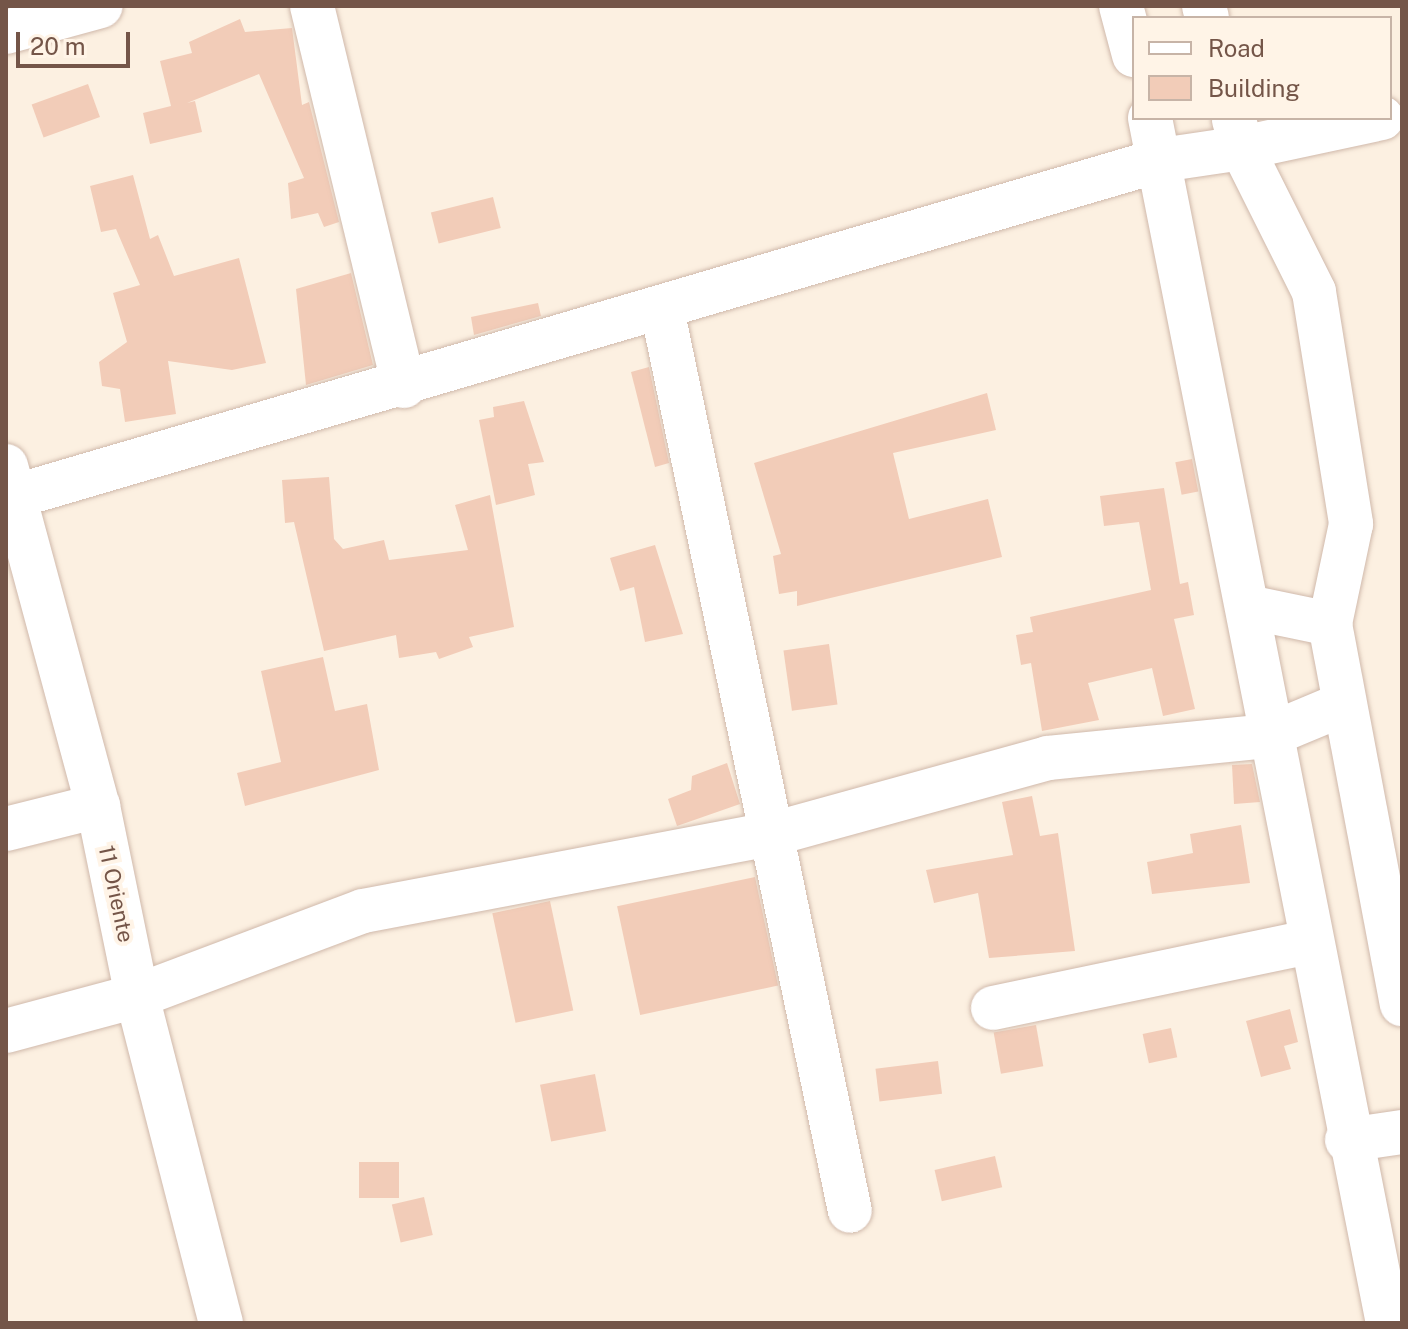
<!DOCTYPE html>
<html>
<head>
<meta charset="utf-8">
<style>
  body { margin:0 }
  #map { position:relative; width:1408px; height:1329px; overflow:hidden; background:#fcf0e1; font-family:"Public Sans",sans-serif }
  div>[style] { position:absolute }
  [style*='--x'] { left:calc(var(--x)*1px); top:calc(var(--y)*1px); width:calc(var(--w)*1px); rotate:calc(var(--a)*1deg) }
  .building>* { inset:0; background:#f2ccb8; transform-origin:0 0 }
  .roads { filter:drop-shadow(0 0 2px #d0b9ab) drop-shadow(0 0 2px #d0b9ab) }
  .minor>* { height:44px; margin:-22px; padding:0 22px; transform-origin:22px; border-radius:22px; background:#fff }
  span { translate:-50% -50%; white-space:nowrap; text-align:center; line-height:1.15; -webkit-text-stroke:8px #fff4e7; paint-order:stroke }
  .street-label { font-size:22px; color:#745548 }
  .frame { position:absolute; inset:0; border:8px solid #745548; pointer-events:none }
  .legend { position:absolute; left:1132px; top:16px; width:260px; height:104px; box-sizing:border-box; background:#fff4e7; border:2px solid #c7b4a7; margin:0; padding:10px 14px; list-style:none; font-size:24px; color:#745548 }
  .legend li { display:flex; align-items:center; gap:16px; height:40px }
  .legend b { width:40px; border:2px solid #c7b4a7 }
  .scale { position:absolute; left:16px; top:32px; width:114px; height:36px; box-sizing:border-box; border:4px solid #745548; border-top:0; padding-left:10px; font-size:24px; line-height:28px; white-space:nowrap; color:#745548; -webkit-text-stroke:6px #fff4e7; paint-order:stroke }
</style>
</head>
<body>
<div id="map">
  <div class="building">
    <div style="clip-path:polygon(240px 19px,245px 32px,292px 28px,302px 105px,309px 102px,339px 222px,324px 227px,318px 213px,291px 219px,288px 183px,304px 178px,259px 74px,187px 103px,195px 101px,202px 132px,150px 144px,143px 113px,171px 106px,160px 61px,192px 53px,189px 42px)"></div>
    <div style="left:88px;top:84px;width:35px;height:60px;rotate:70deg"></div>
    <div style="clip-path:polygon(133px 175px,150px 239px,158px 235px,174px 276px,239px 258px,266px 363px,232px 370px,168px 361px,176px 414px,125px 422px,120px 389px,102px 386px,99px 362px,127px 342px,113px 293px,140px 285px,116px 229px,101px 232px,90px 186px)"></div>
    <div style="left:493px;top:197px;width:32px;height:64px;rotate:76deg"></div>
    <div style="clip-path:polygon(351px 273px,373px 365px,306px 385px,296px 289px)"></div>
    <div style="clip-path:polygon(538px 303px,541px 316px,474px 335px,471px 317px)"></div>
    <div style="clip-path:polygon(649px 367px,669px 463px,655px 467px,631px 372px)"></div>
    <div style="clip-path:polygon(987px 393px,996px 430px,893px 453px,909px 519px,988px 499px,1002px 557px,797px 606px,797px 591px,779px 594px,773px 556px,781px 554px,754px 463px)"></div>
    <div style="clip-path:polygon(524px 401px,544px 462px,528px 464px,535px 495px,496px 505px,479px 420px,494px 417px,493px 407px)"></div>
    <div style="left:1192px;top:459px;width:33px;height:17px;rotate:79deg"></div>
    <div style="clip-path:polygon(329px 477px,334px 539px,343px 549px,384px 540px,389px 560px,468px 550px,455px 505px,490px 495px,514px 627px,469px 637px,473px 647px,439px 659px,436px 652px,399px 658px,396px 635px,324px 651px,294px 522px,285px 523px,282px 480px)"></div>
    <div style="clip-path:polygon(1164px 488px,1180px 584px,1188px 582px,1194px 615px,1174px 619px,1195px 709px,1163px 716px,1152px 668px,1088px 683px,1099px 720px,1042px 731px,1031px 663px,1021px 665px,1016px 635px,1033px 632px,1030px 617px,1151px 590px,1139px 522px,1104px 526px,1100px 496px)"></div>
    <div style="clip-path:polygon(655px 545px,683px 634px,645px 642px,634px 587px,620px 591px,610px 558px)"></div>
    <div style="left:829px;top:644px;width:61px;height:46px;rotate:82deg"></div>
    <div style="clip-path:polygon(323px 657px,335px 711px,367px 704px,379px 770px,245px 806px,237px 773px,281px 762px,261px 671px)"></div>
    <div style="clip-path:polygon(727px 763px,740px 804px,677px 826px,668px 799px,691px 790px,692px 776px)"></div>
    <div style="clip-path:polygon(1252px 764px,1260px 802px,1234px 804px,1232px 765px)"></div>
    <div style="clip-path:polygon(1032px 796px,1040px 836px,1058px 833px,1075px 951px,989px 958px,978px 893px,934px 903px,926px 870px,1013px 855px,1002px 802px)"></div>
    <div style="clip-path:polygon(1241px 825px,1250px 883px,1152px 894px,1147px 862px,1193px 853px,1190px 834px)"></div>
    <div style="left:755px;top:877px;width:111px;height:141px;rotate:78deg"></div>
    <div style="left:550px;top:901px;width:112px;height:59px;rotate:78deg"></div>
    <div style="clip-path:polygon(1290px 1009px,1298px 1042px,1284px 1046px,1291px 1069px,1261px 1077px,1246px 1021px)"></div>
    <div style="left:1036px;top:1025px;width:42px;height:43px;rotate:80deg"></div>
    <div style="left:1171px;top:1028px;width:30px;height:29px;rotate:78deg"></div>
    <div style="left:938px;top:1061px;width:33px;height:63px;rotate:83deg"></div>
    <div style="left:595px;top:1074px;width:58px;height:56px;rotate:79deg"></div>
    <div style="left:995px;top:1156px;width:32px;height:62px;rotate:77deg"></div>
    <div style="left:359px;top:1162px;width:40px;height:36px"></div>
    <div style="left:424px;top:1197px;width:39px;height:33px;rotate:77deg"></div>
  </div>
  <div class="roads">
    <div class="minor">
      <div style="--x:312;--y:6;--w:391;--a:76.4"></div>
      <div style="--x:1121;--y:6;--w:51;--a:75.1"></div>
      <div style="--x:1204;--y:6;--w:12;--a:76"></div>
      <div style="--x:6;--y:32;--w:98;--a:-15.3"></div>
      <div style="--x:1150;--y:118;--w:1228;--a:78.83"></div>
      <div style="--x:1234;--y:120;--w:29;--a:74"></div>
      <div style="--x:1242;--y:148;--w:143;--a:-12.1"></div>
      <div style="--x:662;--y:309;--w:921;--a:78.23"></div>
      <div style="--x:6;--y:466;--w:352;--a:74.9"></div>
      <div style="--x:98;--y:806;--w:194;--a:78.4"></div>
      <div style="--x:137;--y:996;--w:338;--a:75.6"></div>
      <div style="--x:6;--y:499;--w:1204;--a:-16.36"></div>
      <div style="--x:1161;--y:160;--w:82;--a:-8.4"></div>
      <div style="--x:1242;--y:148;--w:161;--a:63.4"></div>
      <div style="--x:1314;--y:292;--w:235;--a:80.9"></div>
      <div style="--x:1351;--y:524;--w:102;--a:101.9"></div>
      <div style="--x:1330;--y:624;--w:387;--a:79.3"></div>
      <div style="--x:1248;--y:607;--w:84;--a:11.7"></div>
      <div style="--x:6;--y:829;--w:95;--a:-14"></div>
      <div style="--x:993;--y:1008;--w:322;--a:-11.8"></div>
      <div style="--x:6;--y:1031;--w:136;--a:-15"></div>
      <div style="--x:137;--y:996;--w:241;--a:-20.6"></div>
      <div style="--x:363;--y:911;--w:420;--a:-10.7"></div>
      <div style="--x:776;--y:833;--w:282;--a:-15.4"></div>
      <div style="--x:1048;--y:758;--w:220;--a:-5.7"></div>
      <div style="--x:1267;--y:736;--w:80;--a:-22.7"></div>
      <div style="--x:1347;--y:1140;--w:56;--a:-8.3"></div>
    </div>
  </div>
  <div class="street-label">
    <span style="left:116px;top:894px;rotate:78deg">11 Oriente</span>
  </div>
  <div class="frame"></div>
  <ul class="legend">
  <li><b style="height:10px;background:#fff"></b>Road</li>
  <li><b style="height:22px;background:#f2ccb8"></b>Building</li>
  </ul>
  <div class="scale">20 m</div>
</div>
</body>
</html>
